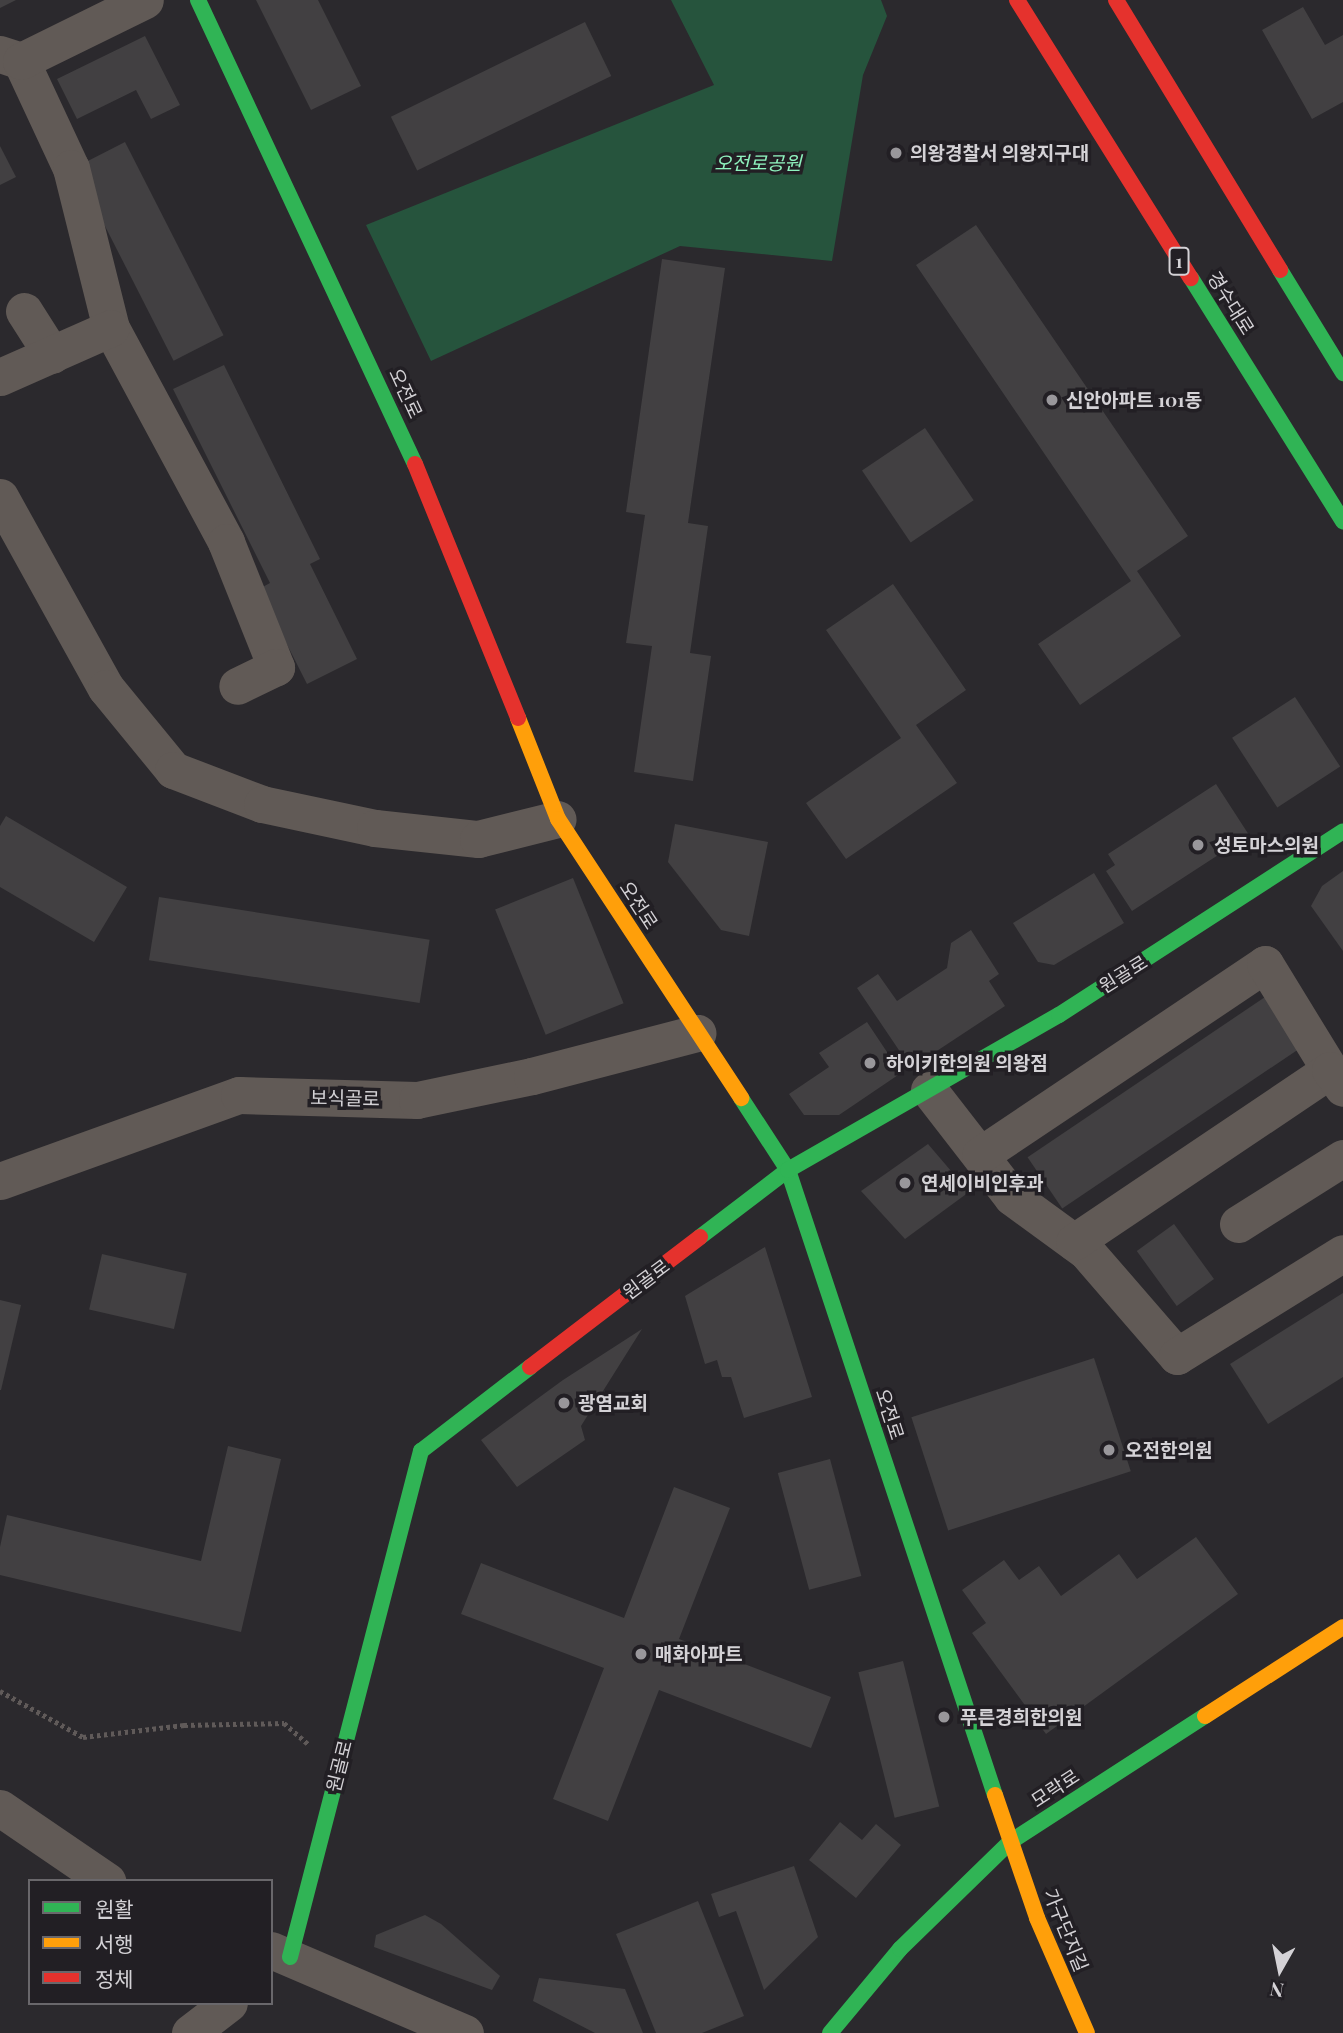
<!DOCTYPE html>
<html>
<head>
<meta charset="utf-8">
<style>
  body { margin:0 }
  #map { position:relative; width:1343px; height:2033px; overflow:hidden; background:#2b292d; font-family:"Playfair Display","Noto Sans KR",serif }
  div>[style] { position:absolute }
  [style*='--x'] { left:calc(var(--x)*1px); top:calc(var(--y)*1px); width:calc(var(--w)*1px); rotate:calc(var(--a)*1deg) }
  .green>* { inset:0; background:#26543d }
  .building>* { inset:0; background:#424042; transform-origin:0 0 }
  .path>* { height:4.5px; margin-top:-2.25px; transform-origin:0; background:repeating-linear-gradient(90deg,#605a59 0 3.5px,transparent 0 7px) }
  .street>* { height:37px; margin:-18.5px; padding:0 18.5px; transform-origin:18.5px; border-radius:18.5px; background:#615a56 }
  .fast>* { height:16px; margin:-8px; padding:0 8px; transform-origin:8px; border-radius:8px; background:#30b455 }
  .slow>* { height:16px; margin:-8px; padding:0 8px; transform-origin:8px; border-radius:8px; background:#ff9f0a }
  .jam>* { height:16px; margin:-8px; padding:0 8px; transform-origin:8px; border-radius:8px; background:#e5322d }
  .dots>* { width:19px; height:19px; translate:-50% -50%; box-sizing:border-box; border:4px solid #221f24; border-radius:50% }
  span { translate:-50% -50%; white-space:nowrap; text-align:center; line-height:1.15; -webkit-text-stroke:7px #221f24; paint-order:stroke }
  .shield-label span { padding:2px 5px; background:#221f24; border:2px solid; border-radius:5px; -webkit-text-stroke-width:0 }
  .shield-label { font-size:18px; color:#d4d2d6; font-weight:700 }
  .poi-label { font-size:19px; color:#d4d2d6; font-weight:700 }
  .left { translate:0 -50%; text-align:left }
  .park-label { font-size:19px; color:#8ff3bf; font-style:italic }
  .street-label { font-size:19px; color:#d4d2d6 }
  .legend { position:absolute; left:28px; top:1879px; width:245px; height:126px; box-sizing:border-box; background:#221f24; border:2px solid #69676b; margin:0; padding:9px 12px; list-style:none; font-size:21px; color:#d4d2d6 }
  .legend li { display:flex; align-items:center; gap:14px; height:35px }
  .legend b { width:35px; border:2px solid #69676b }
  .north { position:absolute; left:1245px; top:1935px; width:70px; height:70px; -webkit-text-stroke:5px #221f24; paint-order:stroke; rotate:189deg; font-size:19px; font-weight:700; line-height:28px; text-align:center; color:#d4d2d6 }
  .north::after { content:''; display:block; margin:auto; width:24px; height:32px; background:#d4d2d6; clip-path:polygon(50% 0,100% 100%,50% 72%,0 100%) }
</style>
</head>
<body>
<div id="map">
  <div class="green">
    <div style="clip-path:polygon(671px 0,881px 0,887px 16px,863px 75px,832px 261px,680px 246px,431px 361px,366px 225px,714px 85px)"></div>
  </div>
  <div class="building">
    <div style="clip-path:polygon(0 0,16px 0,0 8px)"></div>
    <div style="clip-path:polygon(256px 0,318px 0,361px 86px,311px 110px)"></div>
    <div style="clip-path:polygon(1303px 7px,1325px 45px,1343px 35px,1343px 102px,1312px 119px,1262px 30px)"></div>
    <div style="left:585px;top:22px;width:60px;height:216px;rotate:64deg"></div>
    <div style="clip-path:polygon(145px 36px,180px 105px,151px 119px,136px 90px,77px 119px,57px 79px)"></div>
    <div style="left:125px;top:142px;width:217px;height:56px;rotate:63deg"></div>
    <div style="clip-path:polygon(0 146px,16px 177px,0 185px)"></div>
    <div style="clip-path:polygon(976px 225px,1188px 536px,1137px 571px,1181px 636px,1080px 705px,1038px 644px,1131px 581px,916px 265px)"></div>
    <div style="clip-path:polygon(662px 259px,725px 268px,688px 523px,708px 526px,690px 653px,711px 656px,693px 781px,634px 772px,652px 646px,626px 643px,645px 515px,626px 512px)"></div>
    <div style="clip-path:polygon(224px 365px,320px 559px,310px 564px,357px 659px,307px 684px,259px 589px,270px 583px,173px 389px)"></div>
    <div style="left:925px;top:428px;width:87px;height:76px;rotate:56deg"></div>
    <div style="clip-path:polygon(893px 584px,966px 690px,916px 725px,957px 783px,846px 859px,806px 803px,901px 738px,826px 630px)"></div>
    <div style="left:1295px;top:697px;width:83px;height:75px;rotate:57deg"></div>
    <div style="clip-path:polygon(1216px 784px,1249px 835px,1132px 911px,1106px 871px,1115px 865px,1108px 854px)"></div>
    <div style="clip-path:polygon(6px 816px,127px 887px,94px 942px,0 887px,0 826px)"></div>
    <div style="clip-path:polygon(675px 824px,768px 842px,749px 936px,721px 930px,668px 862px)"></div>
    <div style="clip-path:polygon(1343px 871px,1343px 951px,1311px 906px,1322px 886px)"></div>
    <div style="clip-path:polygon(1094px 873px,1124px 923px,1054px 965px,1038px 962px,1013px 923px)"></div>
    <div style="left:573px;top:878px;width:135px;height:84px;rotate:68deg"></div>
    <div style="left:159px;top:897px;width:274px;height:64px;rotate:9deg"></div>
    <div style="clip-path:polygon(971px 930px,999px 974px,989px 981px,1005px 1006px,911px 1068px,857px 988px,878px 974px,897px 1001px,947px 968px,951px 943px)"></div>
    <div style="left:1268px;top:995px;width:62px;height:290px;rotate:56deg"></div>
    <div style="clip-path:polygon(867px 1022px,901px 1073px,839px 1115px,804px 1115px,789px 1094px,829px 1067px,819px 1053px)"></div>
    <div style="clip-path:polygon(928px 1144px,969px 1192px,905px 1239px,861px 1191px)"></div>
    <div style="left:1174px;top:1224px;width:68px;height:46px;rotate:54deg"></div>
    <div style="clip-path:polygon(765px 1247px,812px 1397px,744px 1418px,731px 1377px,722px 1377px,717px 1360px,705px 1364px,685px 1296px)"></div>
    <div style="left:102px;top:1254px;width:87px;height:57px;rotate:13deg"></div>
    <div style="clip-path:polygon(1343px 1293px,1343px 1377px,1268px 1424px,1230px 1364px)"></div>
    <div style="clip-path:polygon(0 1300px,21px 1305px,1px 1390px,0 1390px)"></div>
    <div style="clip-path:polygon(642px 1329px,581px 1426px,585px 1440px,517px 1487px,481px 1440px,563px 1380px)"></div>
    <div style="left:1094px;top:1358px;width:119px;height:192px;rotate:72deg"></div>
    <div style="clip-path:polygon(228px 1446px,281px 1459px,241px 1632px,0 1575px,0 1547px,7px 1515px,201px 1561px)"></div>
    <div style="left:830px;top:1459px;width:121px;height:54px;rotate:75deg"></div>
    <div style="clip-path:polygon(674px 1487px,730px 1508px,679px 1639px,831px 1697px,811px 1748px,659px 1690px,608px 1821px,553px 1799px,604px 1668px,461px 1614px,481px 1563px,624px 1618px)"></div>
    <div style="clip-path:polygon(1196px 1537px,1238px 1594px,1046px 1734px,972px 1633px,986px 1623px,962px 1590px,1004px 1560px,1019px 1580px,1039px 1566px,1061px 1596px,1119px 1554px,1137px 1579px)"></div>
    <div style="left:903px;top:1661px;width:150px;height:46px;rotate:76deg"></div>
    <div style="clip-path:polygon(840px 1822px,862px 1840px,876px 1824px,901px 1845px,856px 1898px,809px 1860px)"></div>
    <div style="clip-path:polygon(794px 1866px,818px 1937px,764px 1990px,736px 1911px,719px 1917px,711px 1894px)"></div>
    <div style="clip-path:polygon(698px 1901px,744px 2016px,702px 2033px,656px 2033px,616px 1934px)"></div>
    <div style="clip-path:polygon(425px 1915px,441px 1924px,500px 1976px,492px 1990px,374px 1947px,376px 1935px)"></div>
    <div style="clip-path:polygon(539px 1978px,625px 1989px,643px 2033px,595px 2033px,533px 2001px)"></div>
  </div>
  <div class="path">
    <div style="--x:0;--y:1691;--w:95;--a:29"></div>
    <div style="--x:83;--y:1737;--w:102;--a:-6.8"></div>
    <div style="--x:184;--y:1725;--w:100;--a:-1.1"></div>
    <div style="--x:284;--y:1723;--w:32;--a:41"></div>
  </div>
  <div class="street">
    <div style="--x:0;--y:54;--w:22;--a:18"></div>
    <div style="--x:21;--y:61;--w:118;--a:65"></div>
    <div style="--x:71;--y:168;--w:165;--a:76"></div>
    <div style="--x:111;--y:328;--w:243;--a:61.7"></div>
    <div style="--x:226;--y:542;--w:135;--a:68.2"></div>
    <div style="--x:276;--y:667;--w:43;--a:154"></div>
    <div style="--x:21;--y:61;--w:138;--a:-26.2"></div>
    <div style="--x:24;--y:311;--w:52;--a:57.5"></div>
    <div style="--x:0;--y:377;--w:121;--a:-23.8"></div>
    <div style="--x:0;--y:497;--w:218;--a:61"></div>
    <div style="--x:106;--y:688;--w:106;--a:50.7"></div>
    <div style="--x:173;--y:770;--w:95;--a:20.9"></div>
    <div style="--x:262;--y:804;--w:116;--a:12"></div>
    <div style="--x:375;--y:828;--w:104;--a:6.1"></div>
    <div style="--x:478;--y:839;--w:82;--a:-14"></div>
    <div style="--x:929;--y:1090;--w:135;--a:52.2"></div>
    <div style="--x:1012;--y:1197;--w:92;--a:36.1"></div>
    <div style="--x:1086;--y:1251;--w:139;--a:49.1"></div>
    <div style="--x:1177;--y:1356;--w:195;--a:-31.8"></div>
    <div style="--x:980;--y:1155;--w:343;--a:-33.8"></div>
    <div style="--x:1265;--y:964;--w:124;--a:58.5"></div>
    <div style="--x:0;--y:1181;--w:254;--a:-19.8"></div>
    <div style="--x:239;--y:1095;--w:178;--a:1.6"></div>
    <div style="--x:417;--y:1100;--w:117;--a:-11.8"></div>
    <div style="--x:532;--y:1076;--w:171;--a:-14.6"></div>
    <div style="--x:1238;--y:1224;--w:124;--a:-32.2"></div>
    <div style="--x:1074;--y:1242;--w:308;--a:-33.9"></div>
    <div style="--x:1330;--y:1070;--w:22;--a:54"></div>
    <div style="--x:0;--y:1808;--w:130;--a:34.3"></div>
    <div style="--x:271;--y:1950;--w:211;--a:23.2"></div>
    <div style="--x:190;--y:2033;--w:49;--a:-37.6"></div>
  </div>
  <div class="fast">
    <div style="--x:198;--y:0;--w:512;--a:64.94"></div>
    <div style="--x:1280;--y:270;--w:121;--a:58.5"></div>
    <div style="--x:1191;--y:278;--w:287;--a:58"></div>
    <div style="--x:741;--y:1098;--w:86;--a:56.9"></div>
    <div style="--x:788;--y:1170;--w:658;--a:71.68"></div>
    <div style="--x:700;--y:1237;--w:111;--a:-37.3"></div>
    <div style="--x:788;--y:1170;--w:312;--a:-29.8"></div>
    <div style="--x:1059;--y:1015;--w:338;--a:-32.9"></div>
    <div style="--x:290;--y:1957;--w:523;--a:-75.49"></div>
    <div style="--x:421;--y:1451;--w:138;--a:-37.6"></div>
    <div style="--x:830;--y:2033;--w:109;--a:-50.2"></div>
    <div style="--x:900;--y:1949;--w:153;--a:-44.2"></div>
    <div style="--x:1010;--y:1842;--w:232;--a:-32.9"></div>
  </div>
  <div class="slow">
    <div style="--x:518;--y:718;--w:109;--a:68.4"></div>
    <div style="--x:558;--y:819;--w:334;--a:56.7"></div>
    <div style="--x:1205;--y:1716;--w:164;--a:-32.8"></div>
    <div style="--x:995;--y:1795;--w:130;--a:71.1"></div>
    <div style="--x:1037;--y:1918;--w:125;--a:66.5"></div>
  </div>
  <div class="jam">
    <div style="--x:1017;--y:0;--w:328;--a:58"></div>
    <div style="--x:1116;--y:0;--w:316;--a:58.7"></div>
    <div style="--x:415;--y:464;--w:274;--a:67.9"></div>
    <div style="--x:530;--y:1367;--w:214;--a:-37.4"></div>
  </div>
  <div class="dots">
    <div style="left:896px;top:153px;background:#99979b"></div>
    <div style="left:1052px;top:400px;background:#99979b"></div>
    <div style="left:1198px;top:845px;background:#99979b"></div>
    <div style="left:870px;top:1063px;background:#99979b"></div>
    <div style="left:905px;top:1183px;background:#99979b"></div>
    <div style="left:564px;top:1403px;background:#99979b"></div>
    <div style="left:1109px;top:1450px;background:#99979b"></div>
    <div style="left:641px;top:1654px;background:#99979b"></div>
    <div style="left:944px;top:1717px;background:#99979b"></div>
  </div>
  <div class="shield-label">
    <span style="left:1179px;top:261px">1</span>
  </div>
  <div class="poi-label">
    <span class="left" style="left:910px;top:153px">의왕경찰서 의왕지구대</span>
    <span class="left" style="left:1066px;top:400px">신안아파트 101동</span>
    <span class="left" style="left:1214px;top:845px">성토마스의원</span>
    <span class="left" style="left:886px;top:1063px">하이키한의원 의왕점</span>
    <span class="left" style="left:921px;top:1183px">연세이비인후과</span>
    <span class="left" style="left:578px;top:1403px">광염교회</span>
    <span class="left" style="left:1125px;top:1450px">오전한의원</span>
    <span class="left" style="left:655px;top:1654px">매화아파트</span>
    <span class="left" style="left:960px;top:1717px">푸른경희한의원</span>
  </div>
  <div class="park-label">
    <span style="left:758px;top:163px">오전로공원</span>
  </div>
  <div class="street-label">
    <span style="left:1231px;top:303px;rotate:58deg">경수대로</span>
    <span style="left:406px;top:393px;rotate:65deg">오전로</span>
    <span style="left:639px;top:905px;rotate:57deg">오전로</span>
    <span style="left:1123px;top:974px;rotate:-32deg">원골로</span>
    <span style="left:345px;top:1098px;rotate:1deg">보식골로</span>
    <span style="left:646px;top:1279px;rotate:-37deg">원골로</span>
    <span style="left:890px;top:1414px;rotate:72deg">오전로</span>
    <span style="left:339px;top:1766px;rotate:-76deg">원골로</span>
    <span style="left:1055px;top:1788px;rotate:-33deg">모락로</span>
    <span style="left:1066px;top:1930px;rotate:68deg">가구단지길</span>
  </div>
  <ul class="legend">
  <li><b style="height:9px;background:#30b455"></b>원활</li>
  <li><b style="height:9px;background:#ff9f0a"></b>서행</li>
  <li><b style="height:9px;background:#e5322d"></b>정체</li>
  </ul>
  <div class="north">N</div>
</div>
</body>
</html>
